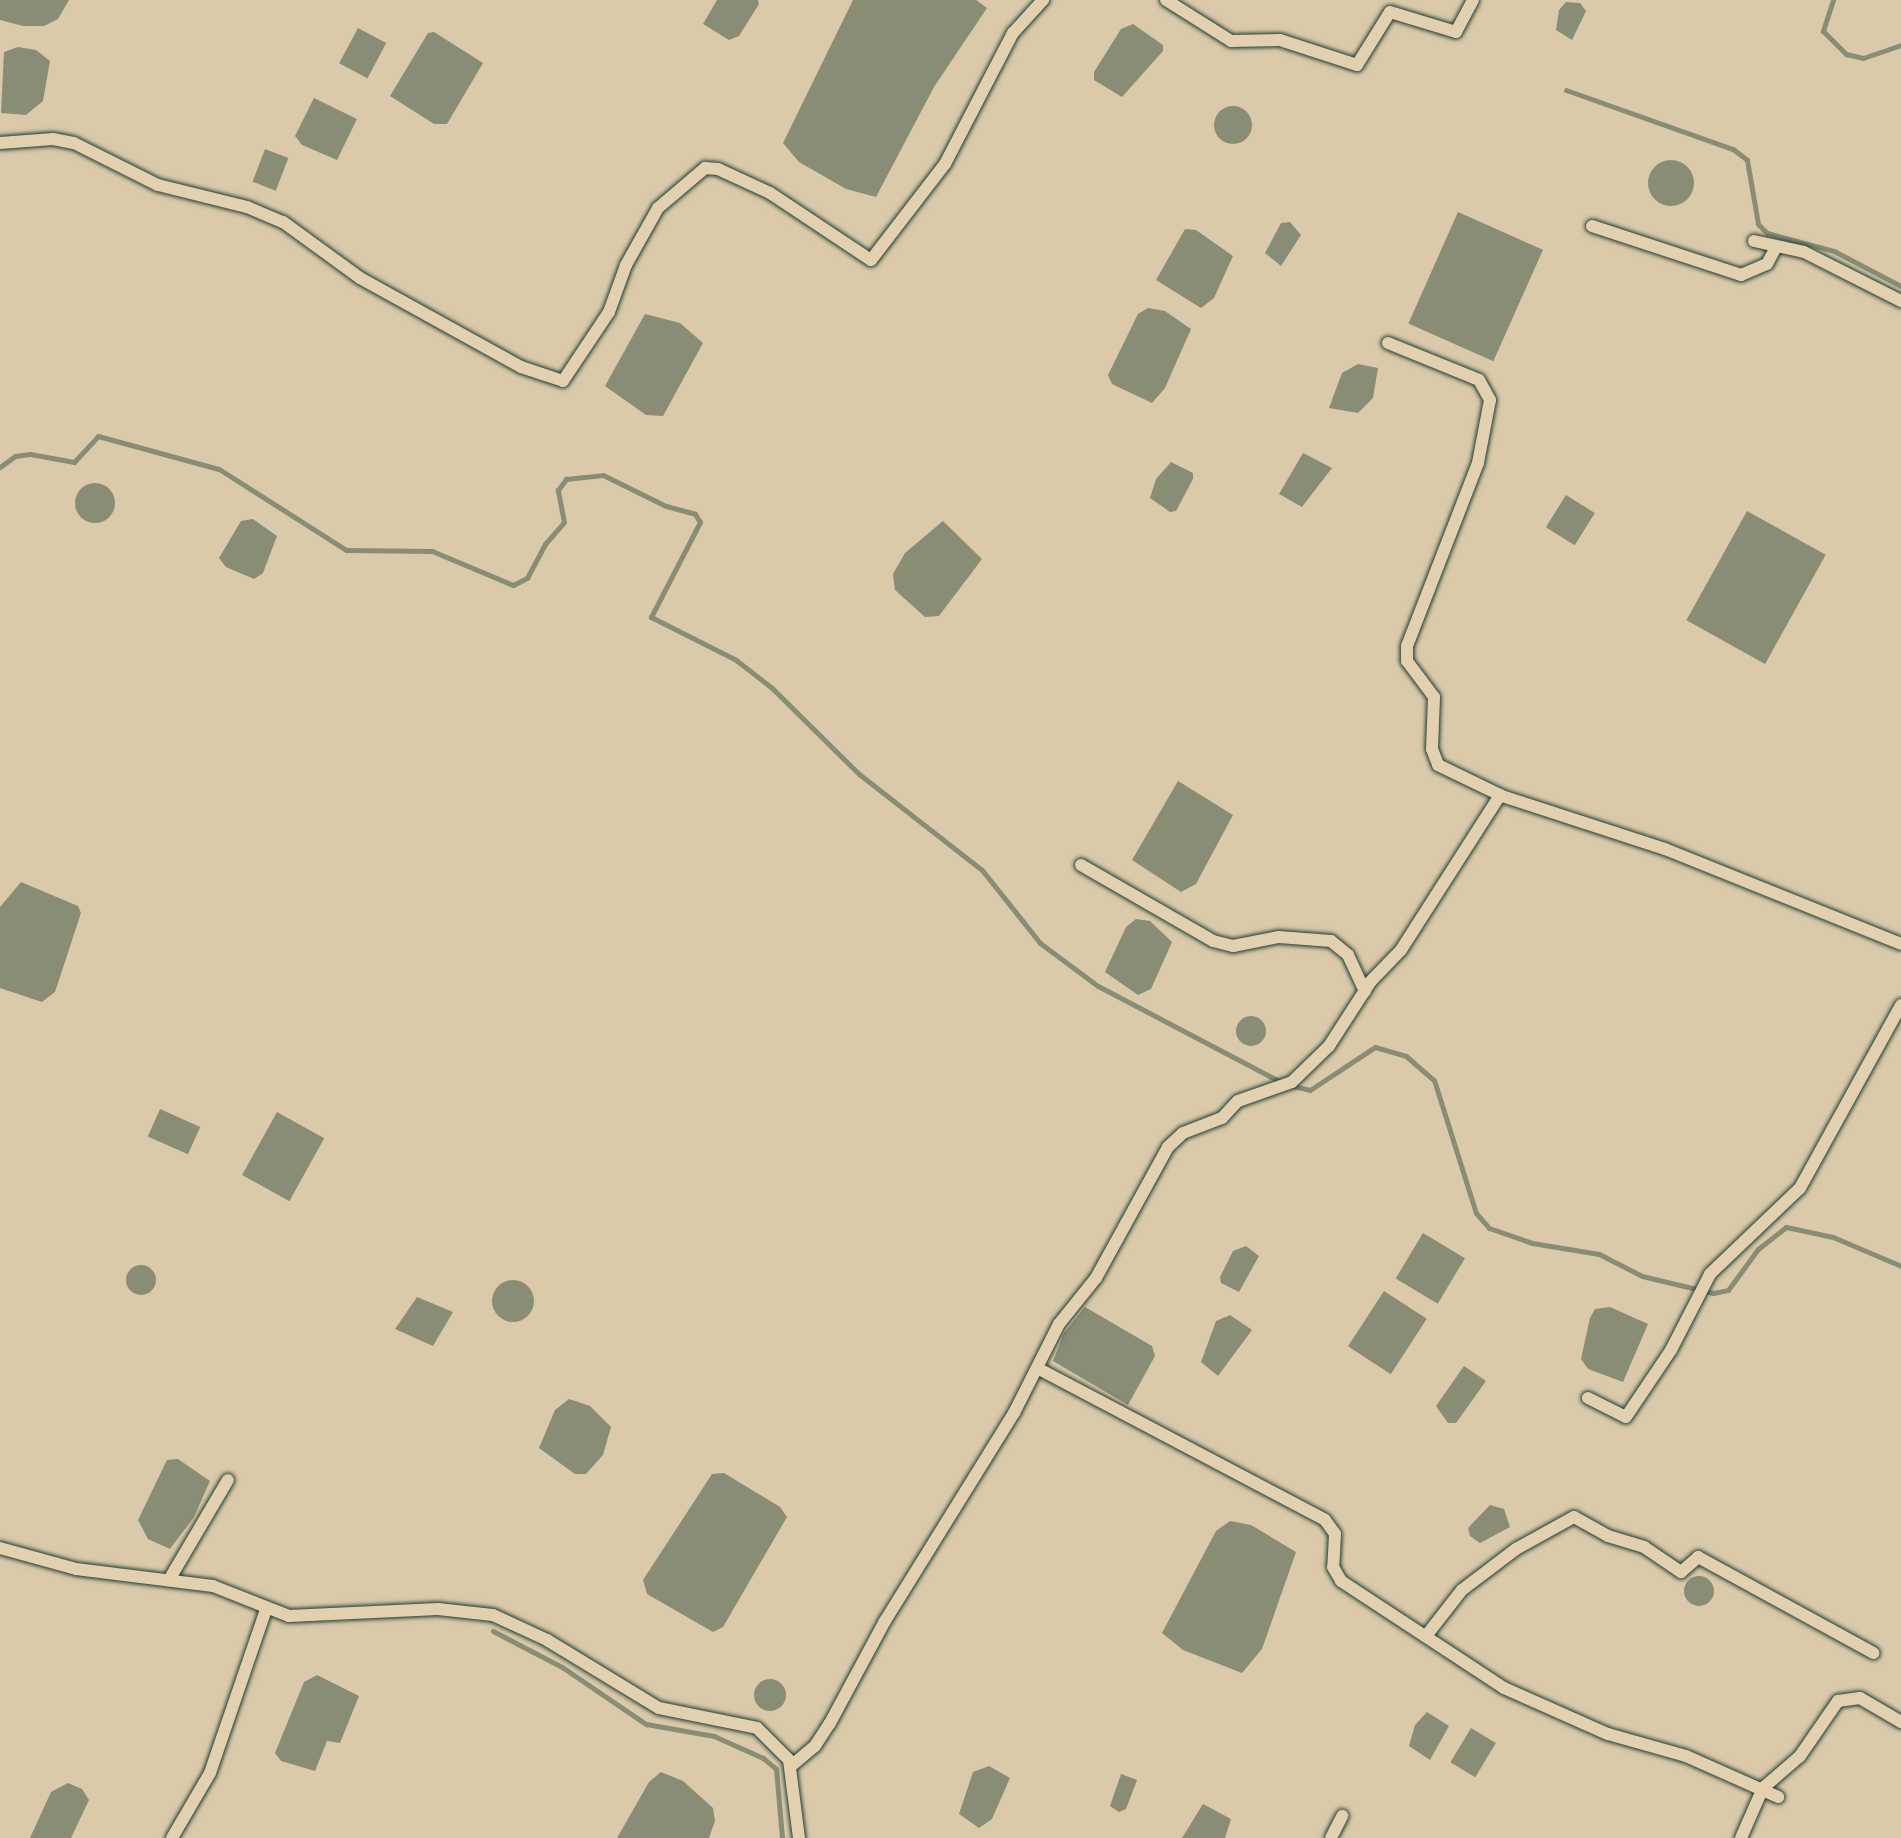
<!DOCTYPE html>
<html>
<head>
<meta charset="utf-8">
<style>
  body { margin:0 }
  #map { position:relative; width:1901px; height:1838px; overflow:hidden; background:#dacaa9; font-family:Mali,sans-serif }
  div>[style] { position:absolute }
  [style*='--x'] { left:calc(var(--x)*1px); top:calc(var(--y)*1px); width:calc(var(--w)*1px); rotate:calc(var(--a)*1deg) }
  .water>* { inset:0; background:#898d76; transform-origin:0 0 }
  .round { border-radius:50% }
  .stream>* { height:5px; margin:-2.5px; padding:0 2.5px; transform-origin:2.5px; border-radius:2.5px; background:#898d76 }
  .roads { filter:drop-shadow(0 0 2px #1f3d34) drop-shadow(0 0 2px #1f3d34) }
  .minor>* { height:12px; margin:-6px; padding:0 6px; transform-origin:6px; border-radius:6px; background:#e2d0ae }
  span { translate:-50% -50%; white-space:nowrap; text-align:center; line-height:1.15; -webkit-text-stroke:8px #e2d0ae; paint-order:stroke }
</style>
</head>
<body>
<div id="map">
  <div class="water">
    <div style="clip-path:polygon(0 0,69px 0,58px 19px,44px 26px,23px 26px,0 20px)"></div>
    <div style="clip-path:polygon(717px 0,758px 0,759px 4px,739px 36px,729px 40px,703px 24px)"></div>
    <div style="clip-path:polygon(853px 0,976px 0,987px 8px,934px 87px,876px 197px,846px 189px,799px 162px,783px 143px)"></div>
    <div style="clip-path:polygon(1566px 2px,1580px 3px,1586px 11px,1572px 40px,1556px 30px,1559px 10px)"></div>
    <div style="clip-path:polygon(1133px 24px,1163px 45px,1163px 51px,1122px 97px,1094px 80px,1094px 72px,1121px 29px)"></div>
    <div style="left:358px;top:28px;width:32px;height:40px;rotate:28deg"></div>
    <div style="clip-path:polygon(434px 32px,483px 63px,447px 124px,434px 124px,390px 96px,428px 33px)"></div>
    <div style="clip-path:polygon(18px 47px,36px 50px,50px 61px,43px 101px,26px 115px,1px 113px,4px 52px)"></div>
    <div style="clip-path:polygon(314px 98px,357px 119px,337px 160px,302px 145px,295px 136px)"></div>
    <div class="round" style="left:1214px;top:106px;width:38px;height:38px"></div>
    <div style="left:265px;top:149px;width:25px;height:35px;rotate:21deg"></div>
    <div class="round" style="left:1648px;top:160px;width:46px;height:46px"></div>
    <div style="left:1458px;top:212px;width:93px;height:122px;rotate:24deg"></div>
    <div style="clip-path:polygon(1290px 222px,1301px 235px,1281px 266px,1265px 253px,1281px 223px)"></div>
    <div style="clip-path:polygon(1185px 229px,1196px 230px,1233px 256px,1214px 298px,1201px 308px,1156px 280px)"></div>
    <div style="clip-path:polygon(1148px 308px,1165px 311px,1191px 329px,1165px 388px,1152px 403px,1112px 384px,1108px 375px,1138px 314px)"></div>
    <div style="clip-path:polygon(645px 314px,680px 323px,703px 343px,663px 416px,646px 415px,605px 386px)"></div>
    <div style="clip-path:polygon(1358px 364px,1378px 368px,1373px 398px,1358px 413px,1329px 408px,1342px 373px)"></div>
    <div style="clip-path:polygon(1303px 453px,1332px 468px,1302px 507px,1279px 494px)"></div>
    <div style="clip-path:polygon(1171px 462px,1193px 473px,1193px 479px,1176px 511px,1170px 512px,1150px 498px,1156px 479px)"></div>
    <div class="round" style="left:75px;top:483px;width:40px;height:40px"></div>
    <div style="left:1566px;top:495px;width:34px;height:38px;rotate:32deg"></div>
    <div style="left:1747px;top:511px;width:90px;height:125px;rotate:29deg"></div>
    <div style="clip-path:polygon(253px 519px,277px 536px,263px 573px,254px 579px,226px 567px,219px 558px,241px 521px)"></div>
    <div style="clip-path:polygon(943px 521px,982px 559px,939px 616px,925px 617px,895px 590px,893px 574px,905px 553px)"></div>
    <div style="clip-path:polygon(1178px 781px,1233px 815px,1196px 884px,1181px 892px,1132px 860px)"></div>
    <div style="clip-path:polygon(21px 882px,78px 906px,81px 913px,55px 992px,42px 1002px,0 988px,0 907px)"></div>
    <div style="clip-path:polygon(1136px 919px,1150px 921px,1172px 942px,1151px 989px,1138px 995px,1105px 972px,1126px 927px)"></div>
    <div class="round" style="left:1236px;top:1016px;width:30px;height:30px"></div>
    <div style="left:160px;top:1109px;width:44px;height:30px;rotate:24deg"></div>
    <div style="left:277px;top:1112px;width:54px;height:72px;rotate:29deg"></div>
    <div style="left:1423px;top:1233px;width:49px;height:53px;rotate:31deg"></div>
    <div style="clip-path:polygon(1246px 1246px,1259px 1256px,1239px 1292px,1221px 1283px,1220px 1277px,1233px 1251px)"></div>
    <div class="round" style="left:126px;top:1265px;width:30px;height:30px"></div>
    <div class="round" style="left:492px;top:1280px;width:42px;height:42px"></div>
    <div style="left:1384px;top:1291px;width:51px;height:66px;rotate:33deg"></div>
    <div style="clip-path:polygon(417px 1297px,453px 1312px,433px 1346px,395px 1329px)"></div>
    <div style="clip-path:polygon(1085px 1307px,1152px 1346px,1155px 1356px,1128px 1405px,1053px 1361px,1064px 1333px)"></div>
    <div style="clip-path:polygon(1610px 1307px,1648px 1324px,1623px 1382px,1588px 1369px,1581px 1359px,1590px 1318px,1595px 1309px)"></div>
    <div style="clip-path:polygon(1230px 1315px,1252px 1330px,1218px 1376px,1201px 1362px,1216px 1321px)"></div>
    <div style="clip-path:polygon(1464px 1366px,1486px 1381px,1456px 1423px,1448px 1423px,1436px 1406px)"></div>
    <div style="clip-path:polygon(569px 1399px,590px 1406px,611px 1427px,603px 1455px,586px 1474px,575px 1474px,539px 1448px,555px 1410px)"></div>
    <div style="clip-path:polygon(178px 1459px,210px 1481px,194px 1517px,170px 1549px,148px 1539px,138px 1520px,167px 1460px)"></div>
    <div style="clip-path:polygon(724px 1473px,780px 1507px,787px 1517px,723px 1627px,713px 1632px,647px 1594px,643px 1580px,712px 1474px)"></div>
    <div style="clip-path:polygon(1490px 1505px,1504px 1509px,1510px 1527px,1480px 1543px,1470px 1536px,1468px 1528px)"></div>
    <div style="clip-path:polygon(1230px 1521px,1251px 1525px,1296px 1552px,1262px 1649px,1242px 1673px,1183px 1650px,1162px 1633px,1216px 1531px)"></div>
    <div class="round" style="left:1684px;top:1576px;width:30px;height:30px"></div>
    <div style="clip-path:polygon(317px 1675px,359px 1696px,340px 1743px,327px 1741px,315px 1771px,281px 1761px,275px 1753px,304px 1682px)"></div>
    <div class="round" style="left:754px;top:1679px;width:32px;height:32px"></div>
    <div style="clip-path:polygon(1427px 1712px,1449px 1726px,1430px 1760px,1409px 1746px,1415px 1725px)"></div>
    <div style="left:1471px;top:1728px;width:29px;height:40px;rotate:31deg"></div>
    <div style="clip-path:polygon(989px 1766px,1010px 1778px,992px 1819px,979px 1828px,959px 1814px,973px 1772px)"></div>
    <div style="clip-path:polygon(661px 1772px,683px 1781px,713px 1808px,715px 1821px,709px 1838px,617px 1838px,649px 1782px)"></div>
    <div style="clip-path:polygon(1121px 1774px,1137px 1780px,1126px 1809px,1119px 1812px,1110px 1806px)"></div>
    <div style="clip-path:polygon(68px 1783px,82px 1789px,89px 1800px,71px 1838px,30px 1838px,51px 1792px)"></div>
    <div style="clip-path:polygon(1203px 1804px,1231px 1819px,1225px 1838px,1182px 1838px)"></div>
  </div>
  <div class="stream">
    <div style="--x:1833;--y:0;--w:33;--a:108"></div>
    <div style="--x:1823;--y:31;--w:33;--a:45"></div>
    <div style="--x:1846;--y:54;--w:17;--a:13"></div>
    <div style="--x:1863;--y:58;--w:40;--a:-18.9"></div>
    <div style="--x:1566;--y:90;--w:177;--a:19.5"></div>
    <div style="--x:1733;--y:149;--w:18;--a:38"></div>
    <div style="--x:1747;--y:160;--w:65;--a:80.2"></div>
    <div style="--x:1758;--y:224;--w:13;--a:45"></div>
    <div style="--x:1767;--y:233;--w:69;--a:15"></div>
    <div style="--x:1834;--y:251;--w:76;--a:27.6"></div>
    <div style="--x:0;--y:467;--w:19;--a:-36"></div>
    <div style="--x:15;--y:456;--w:15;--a:-8"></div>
    <div style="--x:30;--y:454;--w:45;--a:10.3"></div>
    <div style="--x:74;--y:462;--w:35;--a:-47"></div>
    <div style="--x:98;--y:436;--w:125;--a:15.3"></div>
    <div style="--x:219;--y:469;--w:151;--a:32.5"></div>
    <div style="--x:346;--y:550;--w:86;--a:0.7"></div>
    <div style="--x:432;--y:551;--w:88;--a:22.8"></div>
    <div style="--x:513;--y:585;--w:16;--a:-27"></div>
    <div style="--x:527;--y:578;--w:38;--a:-62"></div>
    <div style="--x:545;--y:544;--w:29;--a:-49"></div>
    <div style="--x:564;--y:522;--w:33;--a:-101"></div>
    <div style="--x:558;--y:490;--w:14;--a:-54"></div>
    <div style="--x:566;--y:479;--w:37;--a:-6"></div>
    <div style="--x:603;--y:475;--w:70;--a:26.2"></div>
    <div style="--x:666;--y:506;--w:30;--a:15"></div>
    <div style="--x:695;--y:514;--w:9;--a:58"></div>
    <div style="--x:700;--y:522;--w:107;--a:117.3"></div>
    <div style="--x:651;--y:617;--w:95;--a:26.8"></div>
    <div style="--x:736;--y:660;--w:46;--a:37.9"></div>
    <div style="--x:772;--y:688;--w:122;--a:44.7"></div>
    <div style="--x:859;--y:774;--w:156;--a:38"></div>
    <div style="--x:982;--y:870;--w:93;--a:51.5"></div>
    <div style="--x:1040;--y:943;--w:72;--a:36.6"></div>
    <div style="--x:1098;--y:986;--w:209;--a:27.7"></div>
    <div style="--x:1293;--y:1086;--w:17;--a:13"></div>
    <div style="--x:1310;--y:1090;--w:78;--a:-33.5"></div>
    <div style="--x:1375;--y:1047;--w:32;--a:16"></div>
    <div style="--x:1406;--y:1056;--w:37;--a:41"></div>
    <div style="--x:1434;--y:1080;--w:139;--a:72.5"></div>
    <div style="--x:1476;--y:1213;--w:20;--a:49"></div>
    <div style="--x:1489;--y:1228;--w:46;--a:19.2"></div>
    <div style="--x:1532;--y:1243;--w:68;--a:9.3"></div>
    <div style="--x:1599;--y:1254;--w:48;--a:27.1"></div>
    <div style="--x:1642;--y:1276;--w:73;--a:13.5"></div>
    <div style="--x:1713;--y:1293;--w:15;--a:-11"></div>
    <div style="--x:1728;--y:1290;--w:51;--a:-53.8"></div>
    <div style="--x:1758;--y:1249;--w:36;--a:-38"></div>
    <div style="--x:1786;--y:1227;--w:48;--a:12"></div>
    <div style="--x:1833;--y:1237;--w:74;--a:23.1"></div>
    <div style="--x:493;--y:1631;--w:78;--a:27.6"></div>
    <div style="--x:562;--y:1667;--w:102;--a:34.2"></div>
    <div style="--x:646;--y:1724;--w:69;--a:10"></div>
    <div style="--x:714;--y:1736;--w:54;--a:24.2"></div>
    <div style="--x:763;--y:1758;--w:17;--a:40"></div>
    <div style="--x:776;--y:1769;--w:69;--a:85"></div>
  </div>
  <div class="roads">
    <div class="minor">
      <div style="--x:1166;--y:0;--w:77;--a:32.2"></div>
      <div style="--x:1231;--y:41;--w:49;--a:-1.2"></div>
      <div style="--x:1280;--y:40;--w:81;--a:18"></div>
      <div style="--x:1357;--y:65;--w:62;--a:-58.1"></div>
      <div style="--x:1390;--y:12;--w:69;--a:16.9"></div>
      <div style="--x:1456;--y:32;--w:36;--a:-62"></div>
      <div style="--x:0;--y:143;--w:53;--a:-4.3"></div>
      <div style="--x:53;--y:139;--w:21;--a:11"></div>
      <div style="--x:74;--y:143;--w:94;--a:26.6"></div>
      <div style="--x:158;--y:185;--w:92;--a:13.9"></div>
      <div style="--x:247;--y:207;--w:39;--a:23"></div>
      <div style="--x:283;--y:222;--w:95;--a:36"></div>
      <div style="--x:360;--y:278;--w:184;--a:28.9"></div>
      <div style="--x:521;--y:367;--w:44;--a:18.4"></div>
      <div style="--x:563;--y:381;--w:83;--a:-56.3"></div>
      <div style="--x:609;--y:312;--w:50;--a:-70.1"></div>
      <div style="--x:626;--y:265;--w:65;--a:-60.7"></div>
      <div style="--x:658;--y:208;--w:62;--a:-40.4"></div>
      <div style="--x:705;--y:168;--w:13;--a:4"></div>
      <div style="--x:718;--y:169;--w:57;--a:24.8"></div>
      <div style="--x:770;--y:193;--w:121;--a:33.6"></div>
      <div style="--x:871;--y:260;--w:121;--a:-52.4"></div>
      <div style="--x:945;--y:164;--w:148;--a:-62.6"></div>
      <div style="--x:1013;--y:33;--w:45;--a:-47.7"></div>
      <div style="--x:1592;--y:226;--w:157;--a:18.2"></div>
      <div style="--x:1741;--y:275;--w:28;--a:-23"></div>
      <div style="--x:1767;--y:264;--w:19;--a:-62"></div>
      <div style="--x:1754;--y:241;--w:51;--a:12.4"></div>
      <div style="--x:1804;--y:252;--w:109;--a:26.8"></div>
      <div style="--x:1388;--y:343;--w:98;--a:22.1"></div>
      <div style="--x:1479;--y:380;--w:23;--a:61"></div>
      <div style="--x:1490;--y:400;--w:64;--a:100.8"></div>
      <div style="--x:1478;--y:463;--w:196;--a:111.2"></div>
      <div style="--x:1407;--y:646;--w:15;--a:90"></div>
      <div style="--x:1407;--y:661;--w:45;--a:53.1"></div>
      <div style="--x:1434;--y:697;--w:52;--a:92.2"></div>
      <div style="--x:1432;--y:749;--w:17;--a:69"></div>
      <div style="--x:1438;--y:765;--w:71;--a:25.8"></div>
      <div style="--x:1502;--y:796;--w:171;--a:18"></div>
      <div style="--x:1665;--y:849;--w:254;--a:21.9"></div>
      <div style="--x:1081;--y:865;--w:152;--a:29.9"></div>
      <div style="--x:1213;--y:941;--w:21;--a:14"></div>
      <div style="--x:1233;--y:946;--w:47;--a:-11.1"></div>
      <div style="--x:1279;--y:937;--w:52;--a:4.4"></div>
      <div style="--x:1331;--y:941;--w:22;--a:39"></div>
      <div style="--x:1348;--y:955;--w:40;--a:65"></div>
      <div style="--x:1039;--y:1369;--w:323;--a:27.8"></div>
      <div style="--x:1325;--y:1520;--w:17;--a:54"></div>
      <div style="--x:1335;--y:1534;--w:33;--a:93"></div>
      <div style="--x:1333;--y:1567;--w:16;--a:60"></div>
      <div style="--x:1341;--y:1581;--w:195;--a:33.3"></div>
      <div style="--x:1504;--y:1688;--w:114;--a:23.9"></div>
      <div style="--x:1608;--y:1734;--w:81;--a:15.8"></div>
      <div style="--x:1686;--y:1756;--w:101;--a:24"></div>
      <div style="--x:1588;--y:1398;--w:42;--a:26.6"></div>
      <div style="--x:1626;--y:1417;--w:81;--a:-56.1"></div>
      <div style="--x:1671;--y:1350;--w:85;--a:-62.8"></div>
      <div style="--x:1710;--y:1274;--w:124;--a:-43.7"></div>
      <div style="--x:1800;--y:1188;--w:209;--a:-61.1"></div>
      <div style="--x:0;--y:1548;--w:79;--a:15.4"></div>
      <div style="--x:76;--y:1569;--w:138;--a:7.1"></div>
      <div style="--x:213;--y:1586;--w:82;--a:21.5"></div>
      <div style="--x:289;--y:1616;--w:149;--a:-2.7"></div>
      <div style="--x:438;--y:1609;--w:55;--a:6.2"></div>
      <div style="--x:493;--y:1615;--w:60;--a:24.8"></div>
      <div style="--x:547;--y:1640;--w:131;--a:31.3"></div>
      <div style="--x:659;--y:1708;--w:100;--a:11.5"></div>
      <div style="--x:757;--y:1728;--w:45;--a:45"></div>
      <div style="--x:789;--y:1760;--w:79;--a:82.7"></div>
      <div style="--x:169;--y:1580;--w:116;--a:-59.5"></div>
      <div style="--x:1426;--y:1636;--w:58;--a:-52"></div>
      <div style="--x:1462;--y:1590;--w:68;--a:-37.2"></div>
      <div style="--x:1516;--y:1549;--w:66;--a:-28.9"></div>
      <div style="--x:1574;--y:1517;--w:39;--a:29"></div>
      <div style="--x:1608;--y:1536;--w:38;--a:17"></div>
      <div style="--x:1644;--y:1547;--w:45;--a:34"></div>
      <div style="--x:1681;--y:1572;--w:23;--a:-41"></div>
      <div style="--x:1698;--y:1557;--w:200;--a:28.7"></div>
      <div style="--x:791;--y:1766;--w:31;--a:-40"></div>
      <div style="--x:815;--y:1746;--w:27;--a:-57"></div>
      <div style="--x:830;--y:1723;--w:116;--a:-61.7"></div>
      <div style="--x:885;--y:1621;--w:245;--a:-58.2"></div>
      <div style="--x:1014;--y:1413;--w:100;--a:-63.2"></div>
      <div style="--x:1059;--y:1324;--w:59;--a:-51.2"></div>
      <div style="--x:1096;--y:1278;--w:149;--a:-61.2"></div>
      <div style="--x:1168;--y:1147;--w:21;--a:-43"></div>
      <div style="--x:1183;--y:1133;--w:42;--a:-21"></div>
      <div style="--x:1222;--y:1118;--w:23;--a:-47"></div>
      <div style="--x:1238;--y:1101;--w:57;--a:-19.4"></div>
      <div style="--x:1292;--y:1082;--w:52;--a:-44.2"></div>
      <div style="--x:1329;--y:1046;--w:77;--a:-57.1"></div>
      <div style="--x:1371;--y:981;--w:43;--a:-45.9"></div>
      <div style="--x:1401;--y:950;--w:184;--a:-57.4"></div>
      <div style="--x:172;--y:1838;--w:75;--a:-59.7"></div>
      <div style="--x:210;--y:1773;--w:173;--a:-71.1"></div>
      <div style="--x:1331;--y:1838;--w:25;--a:-63"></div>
      <div style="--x:1741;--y:1838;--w:55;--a:-66.3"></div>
      <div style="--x:1763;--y:1788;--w:49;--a:-40.9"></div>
      <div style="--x:1800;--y:1756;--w:67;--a:-55.4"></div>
      <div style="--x:1838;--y:1701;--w:22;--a:-8"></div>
      <div style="--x:1860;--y:1698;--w:48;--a:30.3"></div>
    </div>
  </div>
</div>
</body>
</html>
